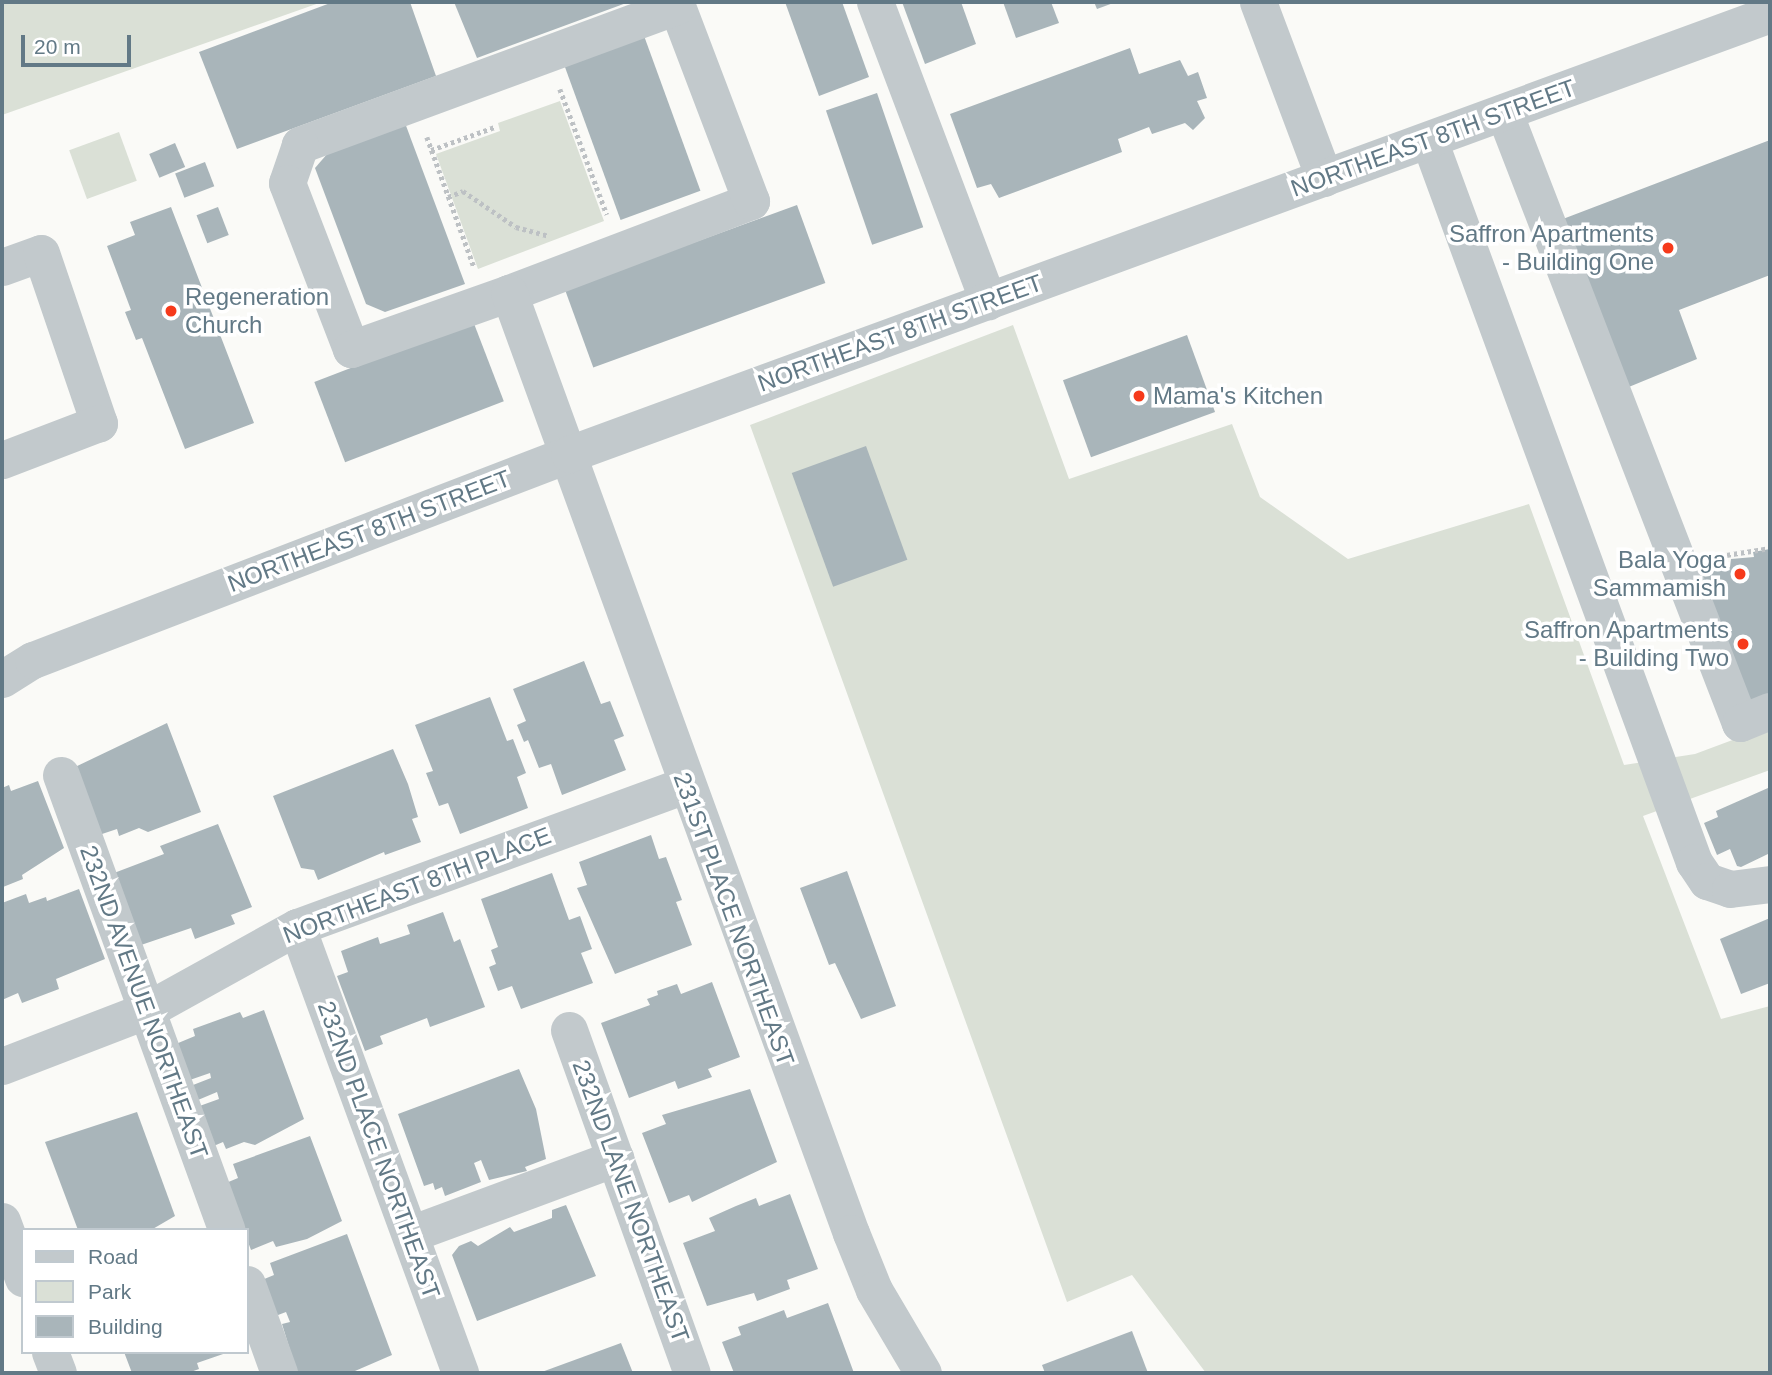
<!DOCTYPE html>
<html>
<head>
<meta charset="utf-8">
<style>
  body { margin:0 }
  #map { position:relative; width:1772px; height:1375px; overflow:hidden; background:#fafaf7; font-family:Arial,sans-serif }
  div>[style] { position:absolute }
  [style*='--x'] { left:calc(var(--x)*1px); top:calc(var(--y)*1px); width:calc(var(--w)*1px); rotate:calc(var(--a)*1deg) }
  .green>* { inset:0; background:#dae0d6; transform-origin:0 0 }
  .building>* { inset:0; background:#a9b5ba; transform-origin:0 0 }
  .path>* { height:4.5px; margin-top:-2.25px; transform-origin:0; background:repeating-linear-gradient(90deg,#bdc1c4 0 3.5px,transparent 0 7px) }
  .minor>* { height:37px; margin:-18.5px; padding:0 18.5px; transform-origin:18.5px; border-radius:18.5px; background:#c2c9cc }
  .dots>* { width:19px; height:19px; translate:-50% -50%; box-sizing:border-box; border:4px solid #fff; border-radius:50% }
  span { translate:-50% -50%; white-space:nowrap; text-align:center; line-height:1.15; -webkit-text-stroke:7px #fff; paint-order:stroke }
  .street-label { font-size:24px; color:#627986 }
  .poi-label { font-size:24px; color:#627986 }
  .right { translate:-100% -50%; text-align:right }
  .left { translate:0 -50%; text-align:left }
  .frame { position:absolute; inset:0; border:4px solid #627986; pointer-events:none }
  .legend { position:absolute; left:21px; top:1228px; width:228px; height:126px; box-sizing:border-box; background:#fff; border:2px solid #c0c9cf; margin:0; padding:9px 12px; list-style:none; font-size:21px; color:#627986 }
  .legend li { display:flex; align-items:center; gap:14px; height:35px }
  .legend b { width:35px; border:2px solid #c0c9cf }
  .scale { position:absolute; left:21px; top:35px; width:110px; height:32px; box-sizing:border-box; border:4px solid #627986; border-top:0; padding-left:9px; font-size:21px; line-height:24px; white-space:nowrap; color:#627986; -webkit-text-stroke:5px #fff; paint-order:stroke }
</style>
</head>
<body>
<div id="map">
  <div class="green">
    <div style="clip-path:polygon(2px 2px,322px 2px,2px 115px)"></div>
    <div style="clip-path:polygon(560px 101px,604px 221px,478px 269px,436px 154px,500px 131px,498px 123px)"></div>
    <div style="left:119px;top:132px;width:52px;height:53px;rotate:70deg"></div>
    <div style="clip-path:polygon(1013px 325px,1069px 479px,1232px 424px,1260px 497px,1348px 559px,1529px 504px,1624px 765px,1695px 754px,1770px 726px,1770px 770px,1643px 816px,1721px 1019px,1770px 1006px,1770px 1373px,1206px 1373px,1132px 1275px,1067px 1302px,750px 425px)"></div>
  </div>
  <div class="building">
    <div style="clip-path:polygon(333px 2px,410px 2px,436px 76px,237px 149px,199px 52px)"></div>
    <div style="clip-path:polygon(454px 2px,629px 2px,477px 58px)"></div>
    <div style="clip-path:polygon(785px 2px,842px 2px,869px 77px,819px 96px)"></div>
    <div style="clip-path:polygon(902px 2px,961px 2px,976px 44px,925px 64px)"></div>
    <div style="clip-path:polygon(1003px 2px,1051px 2px,1059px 23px,1016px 38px)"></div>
    <div style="clip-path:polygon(1094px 2px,1116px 2px,1097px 9px)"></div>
    <div style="left:643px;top:33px;width:168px;height:85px;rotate:70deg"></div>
    <div style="clip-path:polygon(1130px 48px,1139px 74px,1180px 60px,1188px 76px,1198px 72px,1207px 98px,1197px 101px,1205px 118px,1193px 130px,1185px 123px,1152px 134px,1149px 127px,1118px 139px,1122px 152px,999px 198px,991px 184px,977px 188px,950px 114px)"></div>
    <div style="left:877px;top:93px;width:142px;height:54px;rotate:71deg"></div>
    <div style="clip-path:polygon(405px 123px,465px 284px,385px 312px,366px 304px,315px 168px,328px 153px)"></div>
    <div style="clip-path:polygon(1770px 140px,1770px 275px,1679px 310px,1697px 359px,1619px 391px,1555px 222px)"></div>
    <div style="left:175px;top:143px;width:26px;height:28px;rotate:67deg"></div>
    <div style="left:205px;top:162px;width:26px;height:32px;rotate:69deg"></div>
    <div style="left:797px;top:205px;width:83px;height:247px;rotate:70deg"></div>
    <div style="clip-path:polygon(171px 207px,254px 423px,185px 449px,142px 338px,136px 340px,125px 312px,131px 310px,107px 246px,135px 235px,130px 222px)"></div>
    <div style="left:218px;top:207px;width:30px;height:23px;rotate:69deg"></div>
    <div style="left:473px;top:321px;width:86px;height:170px;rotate:69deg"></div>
    <div style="left:1187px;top:335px;width:82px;height:132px;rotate:70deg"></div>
    <div style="left:866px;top:446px;width:121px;height:79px;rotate:70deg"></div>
    <div style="clip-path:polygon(1770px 549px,1770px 702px,1749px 710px,1699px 569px,1730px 567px,1731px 559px,1754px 557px,1753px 552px)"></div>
    <div style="clip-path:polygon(584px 661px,601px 704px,610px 701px,624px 736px,614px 740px,626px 770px,562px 795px,551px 764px,539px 768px,528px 740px,524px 742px,517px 725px,526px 721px,513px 689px)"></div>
    <div style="clip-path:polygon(490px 697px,507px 741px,513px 739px,526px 773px,517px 777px,528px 808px,460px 834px,448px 803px,439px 806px,426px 773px,433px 771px,415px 725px)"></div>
    <div style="clip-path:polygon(167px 723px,201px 812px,148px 832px,139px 828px,119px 836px,117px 829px,99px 835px,73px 768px)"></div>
    <div style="clip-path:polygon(393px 749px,408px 784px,418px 817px,412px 819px,421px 842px,385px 855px,384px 852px,318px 880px,314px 870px,301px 868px,273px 796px)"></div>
    <div style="clip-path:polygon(38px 781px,64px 848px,22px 875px,23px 879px,3px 887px,2px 788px,9px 785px,11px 791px)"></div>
    <div style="clip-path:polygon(1768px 788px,1770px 859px,1768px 854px,1741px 867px,1737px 866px,1730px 849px,1717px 855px,1704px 823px,1718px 817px,1716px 811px)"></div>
    <div style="clip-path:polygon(218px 824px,252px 907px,231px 915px,235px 924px,195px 939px,191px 928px,141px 945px,114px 873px,164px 854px,160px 846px)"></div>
    <div style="clip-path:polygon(651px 835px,659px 859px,666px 857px,682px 900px,676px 902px,692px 945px,615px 974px,577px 888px,587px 885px,579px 862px)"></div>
    <div style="clip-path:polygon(847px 871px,896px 1006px,861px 1019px,835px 963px,829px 965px,800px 888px)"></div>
    <div style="clip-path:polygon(552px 873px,569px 920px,580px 916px,592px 949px,581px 953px,593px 983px,521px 1009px,512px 986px,498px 991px,489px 967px,496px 964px,491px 950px,498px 947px,481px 899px)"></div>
    <div style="clip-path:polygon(79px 889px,105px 959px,56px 979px,59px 989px,22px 1003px,18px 993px,2px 1000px,2px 903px,26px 894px,29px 903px,46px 897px,47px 901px)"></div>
    <div style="clip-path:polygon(443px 912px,454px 942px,460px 939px,485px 1007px,430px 1027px,427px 1018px,380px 1036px,383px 1044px,365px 1051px,337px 976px,348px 972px,341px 951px,378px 937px,380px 944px,410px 934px,407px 925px)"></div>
    <div style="clip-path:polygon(1770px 918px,1770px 983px,1741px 994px,1720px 939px)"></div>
    <div style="clip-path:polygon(712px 982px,740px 1057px,708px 1069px,712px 1077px,678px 1089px,675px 1081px,629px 1098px,601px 1023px,650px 1005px,647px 999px,658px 995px,657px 991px,677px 984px,681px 994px)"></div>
    <div style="clip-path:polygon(264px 1010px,304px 1119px,255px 1145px,244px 1142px,226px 1149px,223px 1142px,209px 1148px,194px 1108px,219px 1099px,217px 1092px,198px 1100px,193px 1085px,211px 1078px,210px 1073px,184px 1082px,171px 1046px,195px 1036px,193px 1029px,240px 1012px,243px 1018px)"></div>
    <div style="clip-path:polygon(519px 1069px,536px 1109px,546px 1159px,525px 1167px,527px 1171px,489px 1180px,481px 1160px,474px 1163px,481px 1182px,445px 1196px,442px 1187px,435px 1190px,433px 1183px,424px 1186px,398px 1114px)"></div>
    <div style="clip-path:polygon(750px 1089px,777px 1162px,692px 1202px,689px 1195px,669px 1203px,642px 1133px,666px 1124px,662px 1115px)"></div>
    <div style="clip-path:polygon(137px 1112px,175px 1216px,151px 1230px,78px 1230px,45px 1142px)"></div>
    <div style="clip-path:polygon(310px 1136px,342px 1221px,307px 1239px,276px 1247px,273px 1241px,251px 1250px,226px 1183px,238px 1178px,233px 1164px)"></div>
    <div style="clip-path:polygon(790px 1194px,818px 1269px,787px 1280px,790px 1289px,757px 1301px,754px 1293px,707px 1306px,683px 1243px,715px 1231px,709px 1218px,736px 1206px,756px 1198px,759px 1206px)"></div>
    <div style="clip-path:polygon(566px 1205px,596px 1276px,477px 1321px,452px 1255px,459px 1246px,471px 1241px,478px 1246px,510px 1227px,514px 1232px,552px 1218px,552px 1210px)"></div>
    <div style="clip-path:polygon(347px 1234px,392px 1355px,355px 1371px,297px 1373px,282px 1324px,290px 1322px,286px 1312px,270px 1318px,257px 1282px,274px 1275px,270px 1263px)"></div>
    <div style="clip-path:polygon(828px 1303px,854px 1373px,734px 1373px,722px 1342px,741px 1335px,738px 1327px,784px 1310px,787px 1318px)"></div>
    <div style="clip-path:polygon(1132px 1331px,1148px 1373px,1045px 1373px,1042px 1365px)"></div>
    <div style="clip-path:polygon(621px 1343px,633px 1373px,539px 1373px)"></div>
    <div style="clip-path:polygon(124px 1352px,226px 1352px,226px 1353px,197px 1363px,199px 1369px,188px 1373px,132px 1373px)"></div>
  </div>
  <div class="path">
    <div style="--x:560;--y:89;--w:134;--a:69.5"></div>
    <div style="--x:427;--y:137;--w:138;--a:70.1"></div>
    <div style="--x:431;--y:150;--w:68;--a:-19.8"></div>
    <div style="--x:448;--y:197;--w:16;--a:-22"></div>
    <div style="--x:463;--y:191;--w:64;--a:34.2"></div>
    <div style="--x:516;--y:227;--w:34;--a:15"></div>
    <div style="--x:1720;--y:556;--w:51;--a:-9.1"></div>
  </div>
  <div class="minor">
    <div style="--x:875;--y:2;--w:320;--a:69.3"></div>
    <div style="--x:1258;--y:2;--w:188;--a:69.4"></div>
    <div style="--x:1504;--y:112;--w:655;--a:68.88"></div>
    <div style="--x:1740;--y:723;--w:32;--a:-22"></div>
    <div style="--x:1429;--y:140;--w:769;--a:69.85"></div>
    <div style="--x:1694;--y:862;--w:23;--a:56"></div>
    <div style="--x:1707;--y:881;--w:24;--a:19"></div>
    <div style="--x:1730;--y:889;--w:40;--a:-7.1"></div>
    <div style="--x:2;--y:267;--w:41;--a:-19.7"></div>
    <div style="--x:41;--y:253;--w:180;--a:71.2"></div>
    <div style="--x:99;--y:423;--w:104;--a:159.1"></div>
    <div style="--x:509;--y:293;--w:259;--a:-20.8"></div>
    <div style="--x:751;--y:201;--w:209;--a:-110.8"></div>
    <div style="--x:677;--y:6;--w:402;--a:159.8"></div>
    <div style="--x:300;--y:145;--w:40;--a:108.9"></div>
    <div style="--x:287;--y:183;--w:178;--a:68.9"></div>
    <div style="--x:351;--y:349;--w:168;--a:-19.5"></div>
    <div style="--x:509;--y:293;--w:1000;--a:70.01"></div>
    <div style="--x:851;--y:1233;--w:61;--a:68"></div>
    <div style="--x:874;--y:1290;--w:96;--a:59.4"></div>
    <div style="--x:2;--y:679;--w:36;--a:-32"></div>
    <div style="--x:33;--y:660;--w:574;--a:-21.02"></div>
    <div style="--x:569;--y:454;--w:1279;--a:-20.12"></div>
    <div style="--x:61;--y:775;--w:484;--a:70"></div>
    <div style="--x:297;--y:927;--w:475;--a:69.9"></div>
    <div style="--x:569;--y:1030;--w:364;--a:70.3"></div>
    <div style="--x:2;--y:1066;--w:155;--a:-21.1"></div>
    <div style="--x:147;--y:1010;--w:171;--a:-29"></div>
    <div style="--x:297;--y:927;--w:412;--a:-20.1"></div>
    <div style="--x:2;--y:1221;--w:61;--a:69.8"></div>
    <div style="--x:410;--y:1234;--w:219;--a:-20.3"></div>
    <div style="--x:247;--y:1284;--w:95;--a:70.2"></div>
    <div style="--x:50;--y:1352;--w:22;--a:69"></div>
  </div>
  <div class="dots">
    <div style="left:1668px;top:248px;background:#f63a1b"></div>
    <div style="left:171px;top:311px;background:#f63a1b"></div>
    <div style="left:1139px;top:396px;background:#f63a1b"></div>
    <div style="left:1740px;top:574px;background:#f63a1b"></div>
    <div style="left:1743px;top:644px;background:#f63a1b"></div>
  </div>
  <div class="street-label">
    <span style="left:1433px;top:138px;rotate:-20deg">NORTHEAST 8TH STREET</span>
    <span style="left:900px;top:333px;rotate:-20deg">NORTHEAST 8TH STREET</span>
    <span style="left:369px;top:531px;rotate:-21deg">NORTHEAST 8TH STREET</span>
    <span style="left:417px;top:885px;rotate:-21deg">NORTHEAST 8TH PLACE</span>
    <span style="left:734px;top:919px;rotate:70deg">231ST PLACE NORTHEAST</span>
    <span style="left:144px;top:1002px;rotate:70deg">232ND AVENUE NORTHEAST</span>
    <span style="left:379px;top:1150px;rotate:70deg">232ND PLACE NORTHEAST</span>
    <span style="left:631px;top:1201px;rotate:70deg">232ND LANE NORTHEAST</span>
  </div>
  <div class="poi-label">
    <span class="right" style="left:1654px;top:248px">Saffron Apartments<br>- Building One</span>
    <span class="left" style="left:185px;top:311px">Regeneration<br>Church</span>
    <span class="left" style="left:1153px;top:396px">Mama's Kitchen</span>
    <span class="right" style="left:1726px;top:574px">Bala Yoga<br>Sammamish</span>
    <span class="right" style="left:1729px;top:644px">Saffron Apartments<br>- Building Two</span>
  </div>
  <div class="frame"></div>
  <ul class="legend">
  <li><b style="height:9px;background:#c2c9cc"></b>Road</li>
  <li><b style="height:19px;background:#dae0d6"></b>Park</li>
  <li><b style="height:19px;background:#a9b5ba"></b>Building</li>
  </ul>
  <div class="scale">20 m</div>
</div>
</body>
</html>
